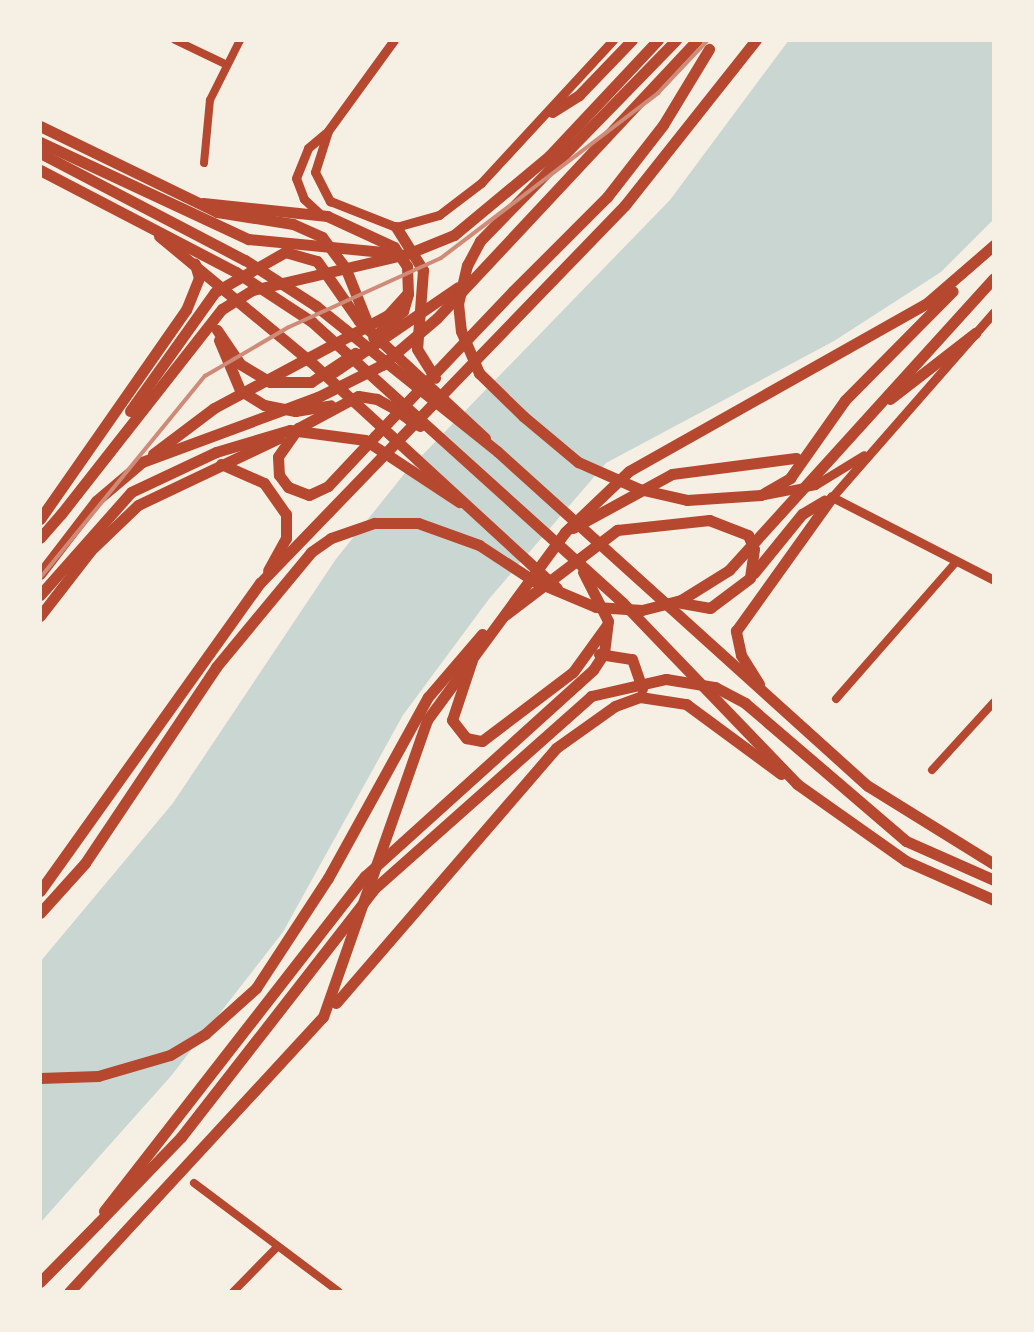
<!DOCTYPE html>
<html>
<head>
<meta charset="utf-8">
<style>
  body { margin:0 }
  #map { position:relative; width:1034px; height:1332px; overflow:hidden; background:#f6efe4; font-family:Raleway,sans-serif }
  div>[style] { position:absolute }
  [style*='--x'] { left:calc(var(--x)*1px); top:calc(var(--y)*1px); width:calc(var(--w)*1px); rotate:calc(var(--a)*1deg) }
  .water>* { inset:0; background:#c9d6d2 }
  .minor>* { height:8px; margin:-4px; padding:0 4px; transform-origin:4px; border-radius:4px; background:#b5482f }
  .tertiary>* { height:9px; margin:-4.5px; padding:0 4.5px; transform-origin:4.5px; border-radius:4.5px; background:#b5482f }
  .primary>* { height:11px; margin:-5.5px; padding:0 5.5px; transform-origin:5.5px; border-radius:5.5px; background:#b5482f }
  .trunk>* { height:11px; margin:-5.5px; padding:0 5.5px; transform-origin:5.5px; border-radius:5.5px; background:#b5482f }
  .rail>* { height:4px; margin:-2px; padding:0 2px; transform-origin:2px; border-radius:2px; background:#cf8b77 }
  span { translate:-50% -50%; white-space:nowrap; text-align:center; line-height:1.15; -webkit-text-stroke:8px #f6efe4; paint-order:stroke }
  .frame { position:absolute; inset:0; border:42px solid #f6efe4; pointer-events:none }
</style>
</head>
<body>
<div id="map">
  <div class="water">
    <div style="clip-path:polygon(789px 40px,994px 40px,994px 219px,941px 272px,834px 341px,606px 463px,489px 599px,403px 715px,283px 932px,171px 1076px,40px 1223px,40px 962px,173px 803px,336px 559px,405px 473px,670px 200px)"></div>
  </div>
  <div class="minor">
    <div style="--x:175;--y:40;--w:53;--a:25.6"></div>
    <div style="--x:204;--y:163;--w:63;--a:-84.6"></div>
    <div style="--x:210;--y:100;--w:67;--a:-63.4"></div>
    <div style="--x:836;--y:699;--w:182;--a:-48.8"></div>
    <div style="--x:932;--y:770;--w:92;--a:-47.6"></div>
    <div style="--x:194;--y:1183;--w:181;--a:36.9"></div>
    <div style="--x:233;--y:1292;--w:63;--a:-45.6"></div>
  </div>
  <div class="tertiary">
    <div style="--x:394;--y:40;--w:112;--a:126"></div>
    <div style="--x:328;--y:131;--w:43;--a:107.6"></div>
    <div style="--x:315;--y:172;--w:33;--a:63"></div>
    <div style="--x:330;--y:201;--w:71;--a:21.5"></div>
    <div style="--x:396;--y:227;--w:45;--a:-15.6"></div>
    <div style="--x:439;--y:215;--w:53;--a:-37.3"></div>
    <div style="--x:481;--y:183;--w:195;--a:-47.3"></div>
    <div style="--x:319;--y:213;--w:21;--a:-137"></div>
    <div style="--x:304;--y:199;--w:22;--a:-111"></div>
    <div style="--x:296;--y:178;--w:32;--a:-68"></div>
    <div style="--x:308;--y:148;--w:23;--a:-40"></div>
    <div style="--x:994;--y:312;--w:246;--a:131.2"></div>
    <div style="--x:832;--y:497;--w:182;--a:27.1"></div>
    <div style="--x:764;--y:495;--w:52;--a:-11.1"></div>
    <div style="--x:815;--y:485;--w:57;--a:-31.5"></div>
  </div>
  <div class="primary">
    <div style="--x:334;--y:372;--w:150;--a:-34.4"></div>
    <div style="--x:153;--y:454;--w:76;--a:-37"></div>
    <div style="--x:214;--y:408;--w:197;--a:-28.1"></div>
    <div style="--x:388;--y:315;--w:28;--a:-48"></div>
    <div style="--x:40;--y:519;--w:255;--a:-55.1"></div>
    <div style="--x:186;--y:310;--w:35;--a:-68"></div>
    <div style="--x:199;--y:278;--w:15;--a:-106"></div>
    <div style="--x:40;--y:538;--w:32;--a:-49"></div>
    <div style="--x:40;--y:574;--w:92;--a:-52.5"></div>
    <div style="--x:96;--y:501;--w:60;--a:-40.3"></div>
    <div style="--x:142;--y:462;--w:188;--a:-20.3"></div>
    <div style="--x:318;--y:397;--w:72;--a:-26.6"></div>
    <div style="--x:382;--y:365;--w:72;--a:-40.5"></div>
    <div style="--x:437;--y:318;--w:381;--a:-46.9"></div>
    <div style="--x:40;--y:595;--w:137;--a:-48.5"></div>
    <div style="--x:131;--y:492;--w:94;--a:-25.2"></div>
    <div style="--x:216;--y:452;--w:77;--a:-16.6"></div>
    <div style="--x:290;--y:430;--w:76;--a:7.6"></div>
    <div style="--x:365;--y:440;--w:113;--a:33.4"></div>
    <div style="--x:40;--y:616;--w:83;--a:-52.3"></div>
    <div style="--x:91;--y:550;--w:65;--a:-43.8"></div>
    <div style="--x:138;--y:505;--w:156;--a:-25.4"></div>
    <div style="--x:40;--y:1282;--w:83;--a:-45.5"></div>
    <div style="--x:69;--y:1292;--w:374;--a:-47.3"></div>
  </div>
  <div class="trunk">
    <div style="--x:676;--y:40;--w:281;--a:134.3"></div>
    <div style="--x:480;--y:241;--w:27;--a:118"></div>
    <div style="--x:467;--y:265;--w:39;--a:103"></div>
    <div style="--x:458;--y:303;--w:28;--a:84"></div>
    <div style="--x:461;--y:331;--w:46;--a:66.8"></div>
    <div style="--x:479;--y:373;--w:62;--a:44.3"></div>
    <div style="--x:523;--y:416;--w:72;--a:39.9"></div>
    <div style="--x:578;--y:462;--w:67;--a:23.9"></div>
    <div style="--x:639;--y:489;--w:49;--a:12.9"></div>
    <div style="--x:687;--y:500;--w:74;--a:-3.9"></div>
    <div style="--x:761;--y:495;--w:34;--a:-30"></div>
    <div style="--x:790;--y:478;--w:95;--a:-54.8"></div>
    <div style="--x:845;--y:400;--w:153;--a:-45.3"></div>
    <div style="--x:552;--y:112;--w:32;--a:-32"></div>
    <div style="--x:579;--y:95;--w:76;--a:-46.1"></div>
    <div style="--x:40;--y:126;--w:197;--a:25.9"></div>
    <div style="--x:217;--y:212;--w:77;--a:9"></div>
    <div style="--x:293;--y:224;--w:32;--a:24"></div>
    <div style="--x:322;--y:237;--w:38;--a:53"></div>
    <div style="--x:345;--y:267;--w:65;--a:68.2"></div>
    <div style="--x:40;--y:142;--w:230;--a:25"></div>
    <div style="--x:248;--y:239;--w:146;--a:5.5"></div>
    <div style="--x:40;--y:153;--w:231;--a:27.6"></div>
    <div style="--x:245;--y:260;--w:85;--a:32.9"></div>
    <div style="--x:316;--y:306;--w:233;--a:38.7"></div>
    <div style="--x:498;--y:452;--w:498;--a:42.1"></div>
    <div style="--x:868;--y:786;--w:148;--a:31.8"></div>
    <div style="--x:40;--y:170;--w:221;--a:27.5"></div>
    <div style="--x:236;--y:272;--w:91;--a:33.3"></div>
    <div style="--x:312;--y:322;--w:419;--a:42.1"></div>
    <div style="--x:623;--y:603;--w:251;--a:46.1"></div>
    <div style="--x:797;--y:784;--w:133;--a:35.2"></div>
    <div style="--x:906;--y:861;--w:96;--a:23.9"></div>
    <div style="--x:203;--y:203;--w:125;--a:6"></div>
    <div style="--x:327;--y:216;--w:74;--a:24.8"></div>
    <div style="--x:394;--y:247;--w:23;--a:56"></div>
    <div style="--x:407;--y:266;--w:28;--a:88"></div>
    <div style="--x:408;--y:294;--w:18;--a:106"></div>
    <div style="--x:403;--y:311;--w:40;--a:138"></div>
    <div style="--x:396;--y:227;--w:51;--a:57.9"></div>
    <div style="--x:423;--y:270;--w:79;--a:94.3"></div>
    <div style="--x:417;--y:349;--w:34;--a:58"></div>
    <div style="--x:159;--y:236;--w:197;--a:39.7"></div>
    <div style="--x:311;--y:362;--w:334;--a:42.6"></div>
    <div style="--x:217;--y:330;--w:41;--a:55.9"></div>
    <div style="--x:240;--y:364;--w:35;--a:31"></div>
    <div style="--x:270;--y:382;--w:41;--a:0"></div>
    <div style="--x:311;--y:382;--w:53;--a:-33.4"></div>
    <div style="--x:219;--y:340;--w:54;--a:67.2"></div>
    <div style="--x:240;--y:390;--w:28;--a:32"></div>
    <div style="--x:264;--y:405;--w:32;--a:11"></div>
    <div style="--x:295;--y:411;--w:36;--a:-9"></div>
    <div style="--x:890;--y:399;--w:108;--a:-37.8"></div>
    <div style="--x:130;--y:411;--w:146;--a:-54.5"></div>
    <div style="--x:215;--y:292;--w:81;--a:-29.7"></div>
    <div style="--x:285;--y:252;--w:33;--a:16"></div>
    <div style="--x:317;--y:261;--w:73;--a:55"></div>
    <div style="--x:359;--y:321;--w:172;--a:42.9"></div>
    <div style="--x:420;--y:426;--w:12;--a:-149"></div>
    <div style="--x:410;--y:420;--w:19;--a:-144"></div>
    <div style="--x:395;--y:409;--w:21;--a:-151"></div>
    <div style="--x:377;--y:399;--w:19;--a:-171"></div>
    <div style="--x:358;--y:396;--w:68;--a:151.9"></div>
    <div style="--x:298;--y:428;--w:35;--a:125"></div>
    <div style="--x:278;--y:457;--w:18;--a:87"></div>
    <div style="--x:279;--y:475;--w:15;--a:53"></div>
    <div style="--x:288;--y:487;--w:22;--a:21"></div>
    <div style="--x:309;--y:495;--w:21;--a:-25"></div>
    <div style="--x:328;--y:486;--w:69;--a:-46.8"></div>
    <div style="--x:375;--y:436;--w:200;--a:-46.4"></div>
    <div style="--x:513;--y:291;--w:133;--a:-45"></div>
    <div style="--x:607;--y:197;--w:91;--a:-52.1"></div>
    <div style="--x:663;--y:125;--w:89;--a:-58.8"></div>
    <div style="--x:221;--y:464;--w:47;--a:23.8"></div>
    <div style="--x:264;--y:483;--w:38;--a:55"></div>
    <div style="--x:286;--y:514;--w:24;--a:90"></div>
    <div style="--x:286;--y:538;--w:37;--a:119"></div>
    <div style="--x:61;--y:514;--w:261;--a:-51.9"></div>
    <div style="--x:222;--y:309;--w:36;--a:-32"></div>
    <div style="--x:253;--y:290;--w:158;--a:-13.2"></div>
    <div style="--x:407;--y:254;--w:51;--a:-22"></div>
    <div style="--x:454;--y:235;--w:124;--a:-39.7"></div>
    <div style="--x:549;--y:156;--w:159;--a:-46.8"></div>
    <div style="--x:573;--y:528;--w:113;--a:-28.6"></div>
    <div style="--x:672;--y:474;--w:125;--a:-7.4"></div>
    <div style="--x:754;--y:573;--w:76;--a:-50.9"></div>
    <div style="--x:802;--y:514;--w:26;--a:-31"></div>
    <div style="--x:505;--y:615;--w:141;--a:-37.2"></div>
    <div style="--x:617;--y:530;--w:93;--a:-6.2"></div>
    <div style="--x:709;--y:520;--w:42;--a:21"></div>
    <div style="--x:748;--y:535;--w:15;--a:67"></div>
    <div style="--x:754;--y:549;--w:29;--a:98"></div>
    <div style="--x:750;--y:578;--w:50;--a:143.1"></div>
    <div style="--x:710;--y:608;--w:34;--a:-170"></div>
    <div style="--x:599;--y:654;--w:33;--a:9"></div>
    <div style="--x:632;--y:659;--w:31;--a:71"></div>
    <div style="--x:472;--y:660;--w:63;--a:108.4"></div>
    <div style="--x:452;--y:720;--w:23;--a:52"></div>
    <div style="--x:466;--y:738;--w:16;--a:11"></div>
    <div style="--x:482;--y:741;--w:114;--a:-37.2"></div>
    <div style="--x:573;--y:672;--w:58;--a:-54.1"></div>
    <div style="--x:759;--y:684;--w:34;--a:-122"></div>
    <div style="--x:741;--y:655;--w:25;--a:-102"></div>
    <div style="--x:736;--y:631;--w:165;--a:-54.4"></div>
    <div style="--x:40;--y:891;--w:379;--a:-54.5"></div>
    <div style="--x:260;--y:583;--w:525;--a:-46"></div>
    <div style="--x:625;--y:205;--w:211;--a:-51.6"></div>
    <div style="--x:40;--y:913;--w:67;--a:-48"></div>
    <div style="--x:85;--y:863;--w:236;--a:-56.2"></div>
    <div style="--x:216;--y:667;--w:149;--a:-50.4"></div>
    <div style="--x:311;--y:552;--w:24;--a:-35"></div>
    <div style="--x:331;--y:538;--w:46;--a:-19.2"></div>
    <div style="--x:374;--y:523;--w:44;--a:0"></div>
    <div style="--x:418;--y:523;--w:65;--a:19.8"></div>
    <div style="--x:479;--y:545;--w:66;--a:33.2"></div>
    <div style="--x:534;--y:581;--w:67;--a:22.8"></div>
    <div style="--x:596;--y:607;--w:46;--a:3.7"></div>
    <div style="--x:642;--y:610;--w:40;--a:-14.4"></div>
    <div style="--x:681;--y:600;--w:57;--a:-32"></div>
    <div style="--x:729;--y:570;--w:394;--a:-47.8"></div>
    <div style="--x:336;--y:1003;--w:337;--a:-49.2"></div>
    <div style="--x:556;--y:748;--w:72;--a:-35.4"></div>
    <div style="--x:615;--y:706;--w:27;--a:-20"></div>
    <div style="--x:640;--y:697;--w:47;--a:8.7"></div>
    <div style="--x:686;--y:704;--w:118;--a:36.4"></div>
    <div style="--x:323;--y:1017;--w:315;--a:-70.7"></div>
    <div style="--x:427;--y:720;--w:233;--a:-53.7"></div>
    <div style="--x:565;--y:532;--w:88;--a:-43.6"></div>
    <div style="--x:629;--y:471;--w:342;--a:-29.4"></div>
    <div style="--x:927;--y:303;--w:89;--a:-40.9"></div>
    <div style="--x:40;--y:1078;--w:58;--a:-2"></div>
    <div style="--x:98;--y:1076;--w:75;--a:-16.3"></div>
    <div style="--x:170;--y:1055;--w:41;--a:-31"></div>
    <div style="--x:205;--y:1034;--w:69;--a:-42"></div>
    <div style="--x:256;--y:988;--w:131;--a:-56.8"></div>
    <div style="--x:328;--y:878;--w:207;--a:-61.1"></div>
    <div style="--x:428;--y:697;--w:83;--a:-49.4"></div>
    <div style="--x:104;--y:1211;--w:425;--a:-52.1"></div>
    <div style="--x:365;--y:876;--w:307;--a:-42.1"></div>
    <div style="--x:593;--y:670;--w:20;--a:-57"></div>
    <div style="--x:604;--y:653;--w:32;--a:-83"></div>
    <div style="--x:608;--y:621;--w:55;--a:-117"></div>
    <div style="--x:98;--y:1223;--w:120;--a:-46"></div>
    <div style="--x:181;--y:1137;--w:316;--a:-52.1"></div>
    <div style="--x:375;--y:888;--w:289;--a:-41.6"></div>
    <div style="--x:591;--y:696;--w:77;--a:-12.8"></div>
    <div style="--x:666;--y:679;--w:50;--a:9.3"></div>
    <div style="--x:715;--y:687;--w:34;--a:28"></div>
    <div style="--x:745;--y:703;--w:212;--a:40.6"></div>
    <div style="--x:906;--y:841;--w:96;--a:23.9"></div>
  </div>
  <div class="rail">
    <div style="--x:40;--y:578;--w:261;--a:-50.8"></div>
    <div style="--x:205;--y:376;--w:97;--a:-30.3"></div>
    <div style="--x:289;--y:327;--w:167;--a:-24.4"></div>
    <div style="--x:441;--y:258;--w:273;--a:-37.2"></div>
    <div style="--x:658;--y:93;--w:73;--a:-46.7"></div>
  </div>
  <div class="frame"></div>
</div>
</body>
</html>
